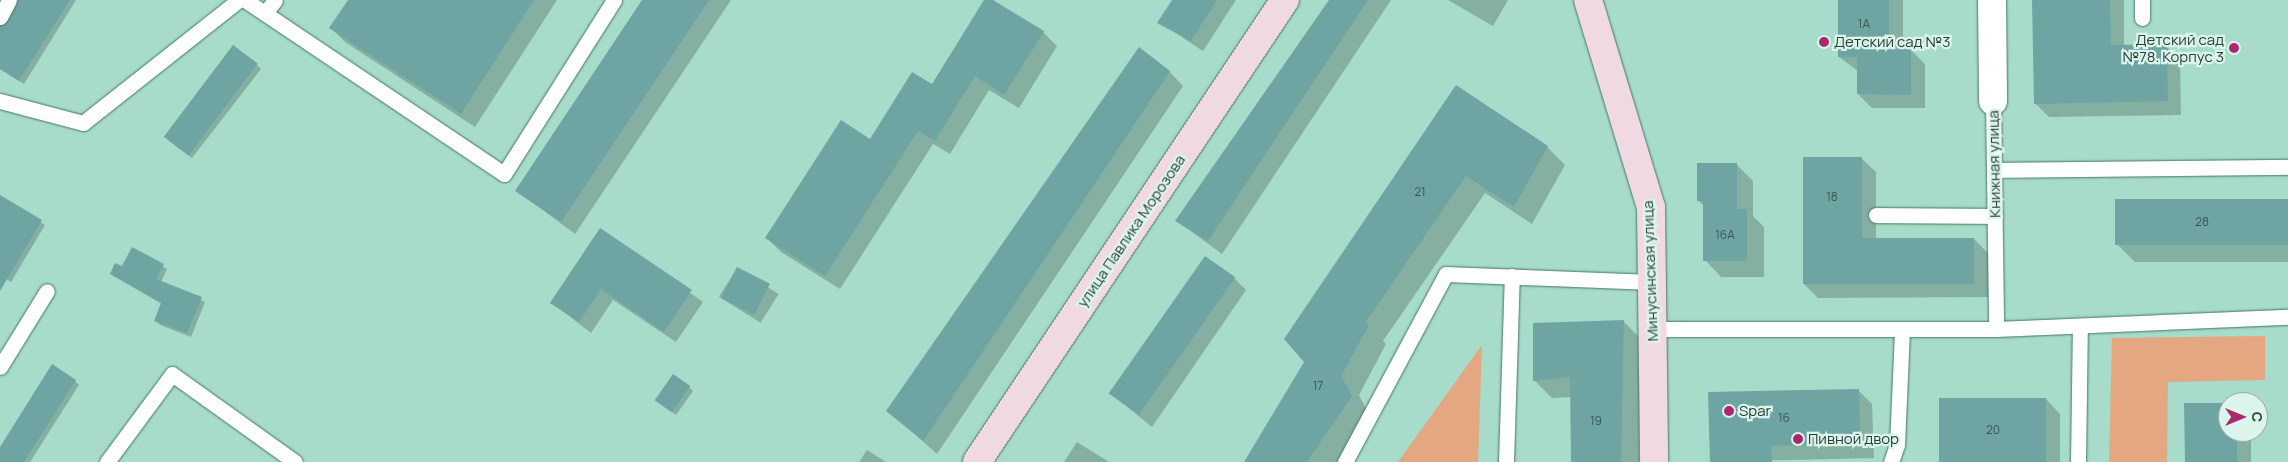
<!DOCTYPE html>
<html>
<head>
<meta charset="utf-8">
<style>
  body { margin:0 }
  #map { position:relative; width:2288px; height:462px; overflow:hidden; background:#a7dbca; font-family:Manrope,sans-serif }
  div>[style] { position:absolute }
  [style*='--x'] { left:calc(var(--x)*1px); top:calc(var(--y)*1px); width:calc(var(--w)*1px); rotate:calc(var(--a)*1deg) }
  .green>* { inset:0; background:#e5a781 }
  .shadow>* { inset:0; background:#0003; transform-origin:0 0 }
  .building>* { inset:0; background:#6ea5a3; transform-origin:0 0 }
  .roads { filter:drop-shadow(0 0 1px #467768) drop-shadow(0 0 1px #467768) }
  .lane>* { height:15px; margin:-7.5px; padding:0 7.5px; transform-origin:7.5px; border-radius:7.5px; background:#fff }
  .street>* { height:28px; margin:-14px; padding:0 14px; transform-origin:14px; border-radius:14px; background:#fff }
  .secondary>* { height:28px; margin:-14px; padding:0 14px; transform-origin:14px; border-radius:14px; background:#f1d9e3 }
  .dots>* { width:14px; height:14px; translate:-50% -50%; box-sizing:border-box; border:2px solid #dcf5ec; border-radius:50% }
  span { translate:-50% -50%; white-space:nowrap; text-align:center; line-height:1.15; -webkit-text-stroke:4.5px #dcf5ec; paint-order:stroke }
  .number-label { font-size:12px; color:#3a5853 }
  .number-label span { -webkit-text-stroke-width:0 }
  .poi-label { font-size:15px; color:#293e38 }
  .right { translate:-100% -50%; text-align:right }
  .left { translate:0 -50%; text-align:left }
  .street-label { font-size:15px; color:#293e38 }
  .north { position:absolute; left:2218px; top:392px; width:50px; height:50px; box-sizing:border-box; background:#dcf5ec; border:1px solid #94aca4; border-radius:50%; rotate:90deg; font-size:14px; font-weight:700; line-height:20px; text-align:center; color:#293e38 }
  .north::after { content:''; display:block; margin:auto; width:18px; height:22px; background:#ab276f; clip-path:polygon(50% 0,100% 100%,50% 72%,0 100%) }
</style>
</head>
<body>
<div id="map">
  <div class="green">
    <div style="clip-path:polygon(2265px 336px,2265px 380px,2168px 382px,2167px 462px,2109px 462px,2112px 338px)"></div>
    <div style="clip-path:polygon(1482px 345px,1478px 462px,1398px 462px)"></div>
  </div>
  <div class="shadow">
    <div style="clip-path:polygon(20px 0,76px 0,24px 84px,0 69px,0 25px,9px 22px)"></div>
    <div style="clip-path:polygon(349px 0,557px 0,475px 127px,345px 42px,331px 28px)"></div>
    <div style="clip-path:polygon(643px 0,731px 0,575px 234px,516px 190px)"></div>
    <div style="clip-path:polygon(985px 0,1043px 32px,1057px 46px,1019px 108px,989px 90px,950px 154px,933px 144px,840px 289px,781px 252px,767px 238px,932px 86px)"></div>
    <div style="clip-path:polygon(1174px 0,1236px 0,1203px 51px,1159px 22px)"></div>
    <div style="clip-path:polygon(1331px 0,1391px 0,1222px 254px,1177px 221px)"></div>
    <div style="clip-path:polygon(1448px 0,1508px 0,1493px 26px)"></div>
    <div style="clip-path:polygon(1839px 0,1903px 0,1903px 50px,1911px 50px,1925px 64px,1925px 108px,1872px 108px,1858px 94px,1858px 71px,1839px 57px)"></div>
    <div style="clip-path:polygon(2033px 0,2124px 0,2124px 46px,2166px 46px,2180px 60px,2181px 115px,2049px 117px,2035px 103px)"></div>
    <div style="clip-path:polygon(257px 65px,261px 69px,192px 158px,168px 140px)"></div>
    <div style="clip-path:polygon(1169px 71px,1183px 86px,937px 454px,888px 410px)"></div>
    <div style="clip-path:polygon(1457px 87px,1547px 147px,1565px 165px,1532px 224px,1485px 193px,1383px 341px,1386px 344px,1359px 395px,1369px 415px,1337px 462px,1245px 462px,1306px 362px)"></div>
    <div style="clip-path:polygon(1861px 158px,1876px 172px,1876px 240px,1974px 239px,1988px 253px,1988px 297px,1818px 298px,1804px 284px)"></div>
    <div style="clip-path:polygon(1737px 165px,1753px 181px,1753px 216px,1764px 227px,1764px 277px,1721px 277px,1705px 260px,1705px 207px,1698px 200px)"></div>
    <div style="clip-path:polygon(0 197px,45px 225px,11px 282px,0 275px)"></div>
    <div style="clip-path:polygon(2288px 200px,2288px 262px,2135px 262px,2117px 244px)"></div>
    <div style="clip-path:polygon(600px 229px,703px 302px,676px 342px,613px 300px,591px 333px,551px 302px)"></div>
    <div style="clip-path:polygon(132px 248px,167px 269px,161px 282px,205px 302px,191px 337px,160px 325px,156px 320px,162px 304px,111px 274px,122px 267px)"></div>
    <div style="left:737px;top:268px;width:49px;height:34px;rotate:32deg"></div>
    <div style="clip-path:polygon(1234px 278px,1246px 290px,1152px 427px,1114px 396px)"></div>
    <div style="clip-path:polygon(1623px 321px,1641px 339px,1639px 462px,1573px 462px,1571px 397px,1552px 398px,1534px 380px)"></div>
    <div style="clip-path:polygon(75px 381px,79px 385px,30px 462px,0 462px,0 449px)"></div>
    <div style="clip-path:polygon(689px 387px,693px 391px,676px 415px,660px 404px)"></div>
    <div style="clip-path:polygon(1858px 390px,1872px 404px,1874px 458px,1711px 462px)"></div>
    <div style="clip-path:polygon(2046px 399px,2060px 414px,2060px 462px,1940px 462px)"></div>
    <div style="clip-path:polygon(2228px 404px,2228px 432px,2251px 432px,2251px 462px,2186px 462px)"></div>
    <div style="clip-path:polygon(1077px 442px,1109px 462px,1064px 462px)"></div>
    <div style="clip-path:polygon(867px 450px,886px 462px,859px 462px)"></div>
  </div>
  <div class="building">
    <div style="clip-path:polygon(18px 0,70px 0,19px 81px,0 69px,0 26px,8px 21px)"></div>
    <div style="clip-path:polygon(348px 0,534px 0,461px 114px,329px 28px)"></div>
    <div style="clip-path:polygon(642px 0,709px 0,561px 222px,515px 191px)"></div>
    <div style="clip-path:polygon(984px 0,993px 0,1044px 31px,1004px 95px,975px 76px,935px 141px,918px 131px,825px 276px,765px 238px,841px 120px,870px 139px,912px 72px,932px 84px)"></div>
    <div style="clip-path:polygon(1172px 0,1217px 0,1191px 41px,1157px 23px)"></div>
    <div style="clip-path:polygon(1329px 0,1368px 0,1208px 241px,1175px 221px)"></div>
    <div style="clip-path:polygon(1838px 0,1889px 0,1889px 49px,1911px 49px,1911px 95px,1857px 94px,1857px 57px,1838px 57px)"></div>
    <div style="clip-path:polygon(2032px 0,2110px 0,2111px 45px,2167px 44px,2168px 101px,2034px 104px)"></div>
    <div style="left:233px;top:45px;width:31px;height:115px;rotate:37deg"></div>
    <div style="clip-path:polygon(1139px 47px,1170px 71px,923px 441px,886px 411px)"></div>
    <div style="clip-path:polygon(1456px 85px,1548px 146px,1514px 207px,1466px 176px,1365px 323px,1369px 325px,1341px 376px,1352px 396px,1307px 462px,1244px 462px,1304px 362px,1284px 339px)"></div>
    <div style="clip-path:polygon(1803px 157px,1862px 157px,1862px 238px,1974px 238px,1974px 284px,1803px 284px)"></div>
    <div style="clip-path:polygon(1697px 163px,1737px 163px,1737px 209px,1747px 209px,1747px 261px,1703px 261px,1703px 201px,1697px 201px)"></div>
    <div style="clip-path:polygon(0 195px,42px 220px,0 291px)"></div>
    <div style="left:2115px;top:199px;width:173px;height:46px"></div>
    <div style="clip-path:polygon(600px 228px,692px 290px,664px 332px,601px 289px,579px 322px,550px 303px)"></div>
    <div style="clip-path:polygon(132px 247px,164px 264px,156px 279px,202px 297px,187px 333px,154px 321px,161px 303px,110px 274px,115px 263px,122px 266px)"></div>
    <div style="left:1205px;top:256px;width:37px;height:168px;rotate:35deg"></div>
    <div style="left:737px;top:267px;width:37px;height:35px;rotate:27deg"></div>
    <div style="clip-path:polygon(1624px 320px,1621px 462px,1571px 462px,1570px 377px,1533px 381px,1533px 323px)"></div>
    <div style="clip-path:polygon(52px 364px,76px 380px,24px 462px,0 462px,0 447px)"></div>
    <div style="left:673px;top:374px;width:21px;height:32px;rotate:35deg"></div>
    <div style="clip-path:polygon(1859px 389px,1860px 444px,1771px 446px,1772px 462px,1710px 462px,1708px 392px)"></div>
    <div style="left:1939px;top:398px;width:107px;height:64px"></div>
    <div style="clip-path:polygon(2184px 403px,2228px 403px,2228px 432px,2237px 432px,2237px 462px,2185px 462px)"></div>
  </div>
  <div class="roads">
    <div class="lane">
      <div style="--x:245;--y:0;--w:312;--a:33.9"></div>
      <div style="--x:504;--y:174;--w:206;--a:-57.7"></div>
      <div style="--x:2142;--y:0;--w:18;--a:90"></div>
      <div style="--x:265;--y:13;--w:16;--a:-52"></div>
      <div style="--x:0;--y:17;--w:19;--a:-62"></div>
      <div style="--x:0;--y:101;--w:86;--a:14.8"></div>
      <div style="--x:83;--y:123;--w:199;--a:-38.3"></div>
      <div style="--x:1993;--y:101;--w:228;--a:89.2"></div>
      <div style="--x:1994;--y:170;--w:294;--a:-0.6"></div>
      <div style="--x:1876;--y:215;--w:119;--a:0.5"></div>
      <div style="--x:1653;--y:329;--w:343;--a:0"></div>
      <div style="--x:1996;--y:329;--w:292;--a:-2.4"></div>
      <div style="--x:0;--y:367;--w:89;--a:-58.3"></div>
      <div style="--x:107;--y:462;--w:109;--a:-53.5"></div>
      <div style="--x:172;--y:374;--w:151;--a:35.6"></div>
      <div style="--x:1345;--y:462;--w:213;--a:-61.8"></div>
      <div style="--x:1446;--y:274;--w:206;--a:2.2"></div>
      <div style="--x:1506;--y:462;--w:186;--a:-88.2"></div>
      <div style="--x:1891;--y:462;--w:18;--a:-71"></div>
      <div style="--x:1897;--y:445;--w:116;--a:-87.5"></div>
      <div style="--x:2078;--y:462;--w:135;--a:-89.2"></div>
    </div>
    <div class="street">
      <div style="--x:1992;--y:0;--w:101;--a:89.4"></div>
    </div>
    <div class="secondary">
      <div style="--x:1588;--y:0;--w:216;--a:73.1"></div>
      <div style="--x:1651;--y:207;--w:255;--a:89.3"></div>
      <div style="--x:977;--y:462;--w:555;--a:-56.31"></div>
    </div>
  </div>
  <div class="dots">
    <div style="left:1824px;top:42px;background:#ab276f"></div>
    <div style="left:2234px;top:48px;background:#ab276f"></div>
    <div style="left:1729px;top:411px;background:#ab276f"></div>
    <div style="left:1798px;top:439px;background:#ab276f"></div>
  </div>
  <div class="number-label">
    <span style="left:1864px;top:24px">1А</span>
    <span style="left:1420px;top:192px">21</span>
    <span style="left:1832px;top:197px">18</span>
    <span style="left:2202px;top:222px">28</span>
    <span style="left:1725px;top:235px">16А</span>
    <span style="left:1318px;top:386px">17</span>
    <span style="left:1784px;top:418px">16</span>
    <span style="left:1596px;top:421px">19</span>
    <span style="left:1993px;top:430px">20</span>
  </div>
  <div class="poi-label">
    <span class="right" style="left:2224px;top:48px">Детский сад<br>№78. Корпус 3</span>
    <span class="left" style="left:1834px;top:42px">Детский сад №3</span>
    <span class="left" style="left:1739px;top:411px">Spar</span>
    <span class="left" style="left:1808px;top:439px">Пивной двор</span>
  </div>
  <div class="street-label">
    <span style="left:1994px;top:164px;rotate:-91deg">Книжная улица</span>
    <span style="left:1131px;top:231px;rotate:-56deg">улица Павлика Морозова</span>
    <span style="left:1650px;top:271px;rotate:-92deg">Минусинская улица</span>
  </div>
  <div class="north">С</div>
</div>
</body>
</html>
